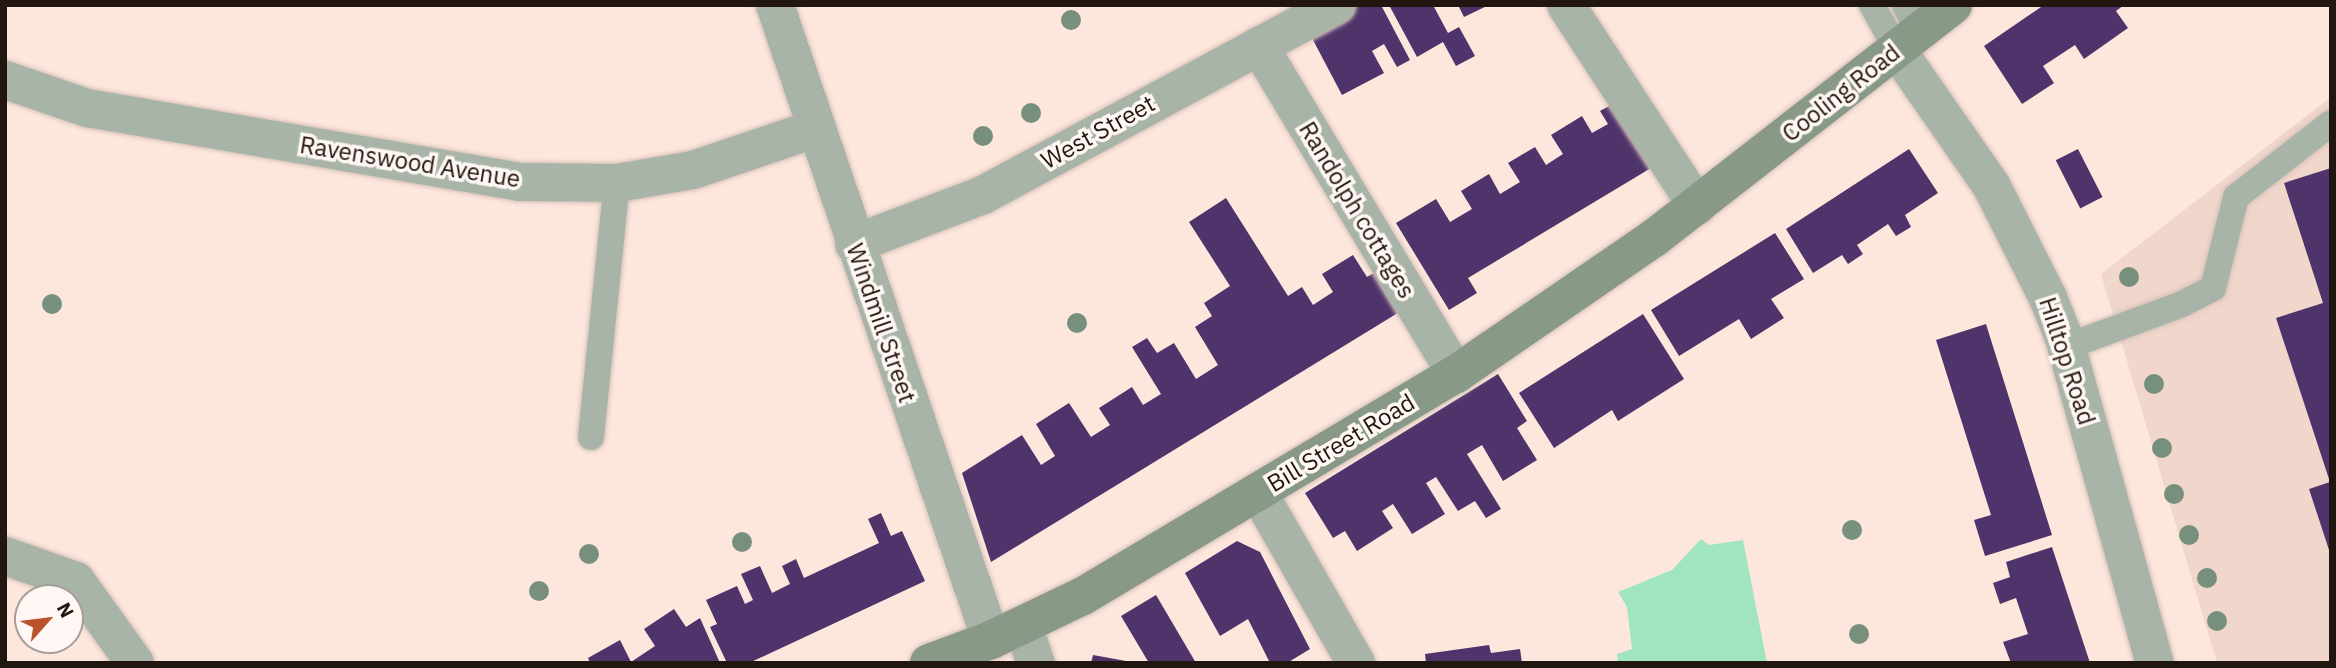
<!DOCTYPE html>
<html>
<head>
<meta charset="utf-8">
<style>
  body { margin:0 }
  #map { position:relative; width:2336px; height:668px; overflow:hidden; background:#fde7dd; font-family:"IBM Plex Sans",sans-serif }
  div>[style] { position:absolute }
  [style*='--x'] { left:calc(var(--x)*1px); top:calc(var(--y)*1px); width:calc(var(--w)*1px); rotate:calc(var(--a)*1deg) }
  .built>* { inset:0; background:#f0d6cb }
  .green>* { inset:0; background:#a0e5c0 }
  .building>* { inset:0; background:#4e346b; transform-origin:0 0 }
  .roads { filter:drop-shadow(0 0 2px #d6c1b8) drop-shadow(0 0 2px #d6c1b8) }
  .lane>* { height:26px; margin:-13px; padding:0 13px; transform-origin:13px; border-radius:13px; background:#a9b4a8 }
  .street>* { height:38px; margin:-19px; padding:0 19px; transform-origin:19px; border-radius:19px; background:#a9b4a8 }
  .secondary>* { height:38px; margin:-19px; padding:0 19px; transform-origin:19px; border-radius:19px; background:#899987 }
  .trees>* { width:20px; height:20px; margin:-10px; border-radius:50%; background:#77907d }
  span { translate:-50% -50%; white-space:nowrap; text-align:center; line-height:1.15; -webkit-text-stroke:7px #fff7f4; paint-order:stroke }
  .street-label { font-size:24px; color:#221610 }
  .frame { position:absolute; inset:0; border:7px solid #221610; pointer-events:none }
  .north { position:absolute; left:14px; top:584px; width:70px; height:70px; box-sizing:border-box; background:#fff7f4; border:2px solid #a79d99; border-radius:50%; rotate:62deg; font-size:19px; font-weight:700; line-height:28px; text-align:center; color:#221610 }
  .north::after { content:''; display:block; margin:auto; width:24px; height:32px; background:#ba522c; clip-path:polygon(50% 0,100% 100%,50% 72%,0 100%) }
</style>
</head>
<body>
<div id="map">
  <div class="built">
    <div style="clip-path:polygon(2331px 97px,2331px 663px,2217px 663px,2101px 274px)"></div>
  </div>
  <div class="green">
    <div style="clip-path:polygon(1701px 539px,1709px 545px,1743px 540px,1767px 663px,1618px 663px,1617px 654px,1632px 649px,1627px 607px,1618px 592px,1672px 570px)"></div>
  </div>
  <div class="building">
    <div style="clip-path:polygon(1334px 5px,1381px 5px,1410px 60px,1397px 67px,1384px 44px,1372px 51px,1384px 73px,1342px 95px,1303px 21px)"></div>
    <div style="clip-path:polygon(1389px 5px,1433px 5px,1448px 33px,1459px 27px,1475px 56px,1456px 66px,1443px 42px,1417px 57px)"></div>
    <div style="clip-path:polygon(1458px 5px,1489px 5px,1464px 17px)"></div>
    <div style="clip-path:polygon(2044px 5px,2124px 5px,2116px 11px,2128px 28px,2084px 59px,2075px 45px,2043px 66px,2054px 83px,2022px 104px,1984px 46px)"></div>
    <div style="clip-path:polygon(1618px 101px,1656px 165px,1468px 278px,1477px 293px,1449px 310px,1396px 223px,1436px 199px,1450px 222px,1472px 209px,1461px 191px,1489px 174px,1500px 194px,1520px 182px,1508px 163px,1535px 147px,1546px 165px,1563px 154px,1551px 135px,1582px 116px,1592px 133px,1608px 124px,1600px 111px)"></div>
    <div style="clip-path:polygon(1909px 149px,1938px 193px,1905px 215px,1911px 227px,1896px 236px,1888px 224px,1857px 245px,1863px 254px,1848px 264px,1842px 255px,1813px 273px,1786px 229px)"></div>
    <div style="left:2078px;top:149px;width:54px;height:25px;rotate:63deg"></div>
    <div style="clip-path:polygon(2331px 168px,2331px 553px,2330px 553px,2309px 489px,2330px 482px,2276px 318px,2323px 303px,2284px 183px)"></div>
    <div style="clip-path:polygon(1226px 198px,1288px 296px,1302px 287px,1313px 305px,1333px 292px,1322px 274px,1353px 255px,1367px 277px,1377px 271px,1401px 311px,991px 562px,962px 473px,1022px 435px,1041px 465px,1055px 456px,1036px 424px,1069px 403px,1091px 437px,1110px 425px,1099px 408px,1132px 387px,1143px 405px,1161px 394px,1132px 347px,1147px 338px,1157px 353px,1174px 343px,1196px 379px,1218px 365px,1195px 327px,1212px 316px,1204px 303px,1230px 286px,1189px 222px)"></div>
    <div style="clip-path:polygon(1775px 233px,1804px 279px,1771px 299px,1784px 318px,1751px 339px,1739px 319px,1679px 356px,1651px 310px)"></div>
    <div style="clip-path:polygon(1643px 314px,1684px 379px,1618px 421px,1612px 410px,1554px 448px,1519px 393px)"></div>
    <div style="clip-path:polygon(1986px 324px,2052px 535px,1985px 556px,1974px 520px,1991px 515px,1936px 340px)"></div>
    <div style="clip-path:polygon(1498px 374px,1527px 421px,1517px 428px,1537px 460px,1503px 481px,1482px 445px,1467px 454px,1501px 509px,1486px 518px,1475px 501px,1458px 511px,1436px 477px,1426px 483px,1445px 514px,1412px 534px,1393px 504px,1382px 511px,1393px 528px,1357px 551px,1345px 531px,1333px 538px,1305px 493px)"></div>
    <div style="clip-path:polygon(881px 513px,891px 536px,902px 531px,925px 581px,749px 663px,727px 663px,710px 627px,717px 624px,706px 600px,737px 586px,745px 604px,753px 600px,741px 574px,760px 566px,772px 593px,790px 584px,782px 566px,796px 559px,804px 578px,879px 543px,868px 519px)"></div>
    <div style="clip-path:polygon(1237px 541px,1260px 552px,1310px 649px,1287px 663px,1270px 663px,1248px 619px,1220px 636px,1185px 573px)"></div>
    <div style="clip-path:polygon(2052px 547px,2090px 663px,2011px 663px,2003px 642px,2028px 634px,2016px 598px,2000px 604px,1993px 583px,2010px 577px,2006px 562px)"></div>
    <div style="clip-path:polygon(1156px 595px,1196px 663px,1149px 663px,1121px 616px)"></div>
    <div style="clip-path:polygon(674px 609px,686px 627px,700px 618px,720px 663px,590px 663px,588px 658px,620px 640px,631px 662px,655px 646px,644px 629px)"></div>
    <div style="clip-path:polygon(1489px 645px,1491px 653px,1520px 649px,1522px 663px,1426px 663px,1425px 654px)"></div>
    <div style="clip-path:polygon(1093px 655px,1126px 661px,1125px 663px,1091px 663px)"></div>
  </div>
  <div class="roads">
    <div class="lane">
      <div style="--x:1872;--y:5;--w:51;--a:60.9"></div>
      <div style="--x:1905;--y:5;--w:30;--a:63"></div>
      <div style="--x:2066;--y:347;--w:124;--a:-20.3"></div>
      <div style="--x:2182;--y:304;--w:35;--a:-27"></div>
      <div style="--x:2213;--y:288;--w:94;--a:-75.8"></div>
      <div style="--x:2236;--y:197;--w:120;--a:-37.9"></div>
      <div style="--x:591;--y:437;--w:255;--a:-84.2"></div>
    </div>
    <div class="street">
      <div style="--x:775;--y:5;--w:671;--a:71.21"></div>
      <div style="--x:1566;--y:5;--w:240;--a:56.9"></div>
      <div style="--x:1259;--y:46;--w:383;--a:59"></div>
      <div style="--x:1897;--y:50;--w:165;--a:55.2"></div>
      <div style="--x:1991;--y:185;--w:127;--a:63.2"></div>
      <div style="--x:2048;--y:298;--w:43;--a:68.2"></div>
      <div style="--x:2064;--y:338;--w:337;--a:74.4"></div>
      <div style="--x:5;--y:80;--w:87;--a:18.9"></div>
      <div style="--x:87;--y:108;--w:438;--a:9.7"></div>
      <div style="--x:519;--y:182;--w:98;--a:0.6"></div>
      <div style="--x:617;--y:183;--w:77;--a:-9.7"></div>
      <div style="--x:693;--y:170;--w:128;--a:-18.7"></div>
      <div style="--x:854;--y:244;--w:138;--a:-20.8"></div>
      <div style="--x:983;--y:195;--w:401;--a:-28.3"></div>
      <div style="--x:1258;--y:492;--w:197;--a:60.2"></div>
      <div style="--x:5;--y:556;--w:75;--a:19.4"></div>
      <div style="--x:76;--y:581;--w:101;--a:54.3"></div>
      <div style="--x:1023;--y:626;--w:39;--a:71"></div>
    </div>
    <div class="secondary">
      <div style="--x:929;--y:663;--w:66;--a:-20.4"></div>
      <div style="--x:991;--y:640;--w:102;--a:-25.6"></div>
      <div style="--x:1083;--y:596;--w:434;--a:-30.8"></div>
      <div style="--x:1456;--y:374;--w:240;--a:-34.5"></div>
      <div style="--x:1654;--y:238;--w:379;--a:-37.9"></div>
    </div>
  </div>
  <div class="trees">
    <div style="left:1071px;top:20px"></div>
    <div style="left:1031px;top:113px"></div>
    <div style="left:983px;top:136px"></div>
    <div style="left:2129px;top:277px"></div>
    <div style="left:52px;top:304px"></div>
    <div style="left:1077px;top:323px"></div>
    <div style="left:2154px;top:384px"></div>
    <div style="left:2162px;top:448px"></div>
    <div style="left:2174px;top:494px"></div>
    <div style="left:1852px;top:530px"></div>
    <div style="left:2189px;top:535px"></div>
    <div style="left:742px;top:542px"></div>
    <div style="left:589px;top:554px"></div>
    <div style="left:2207px;top:578px"></div>
    <div style="left:539px;top:591px"></div>
    <div style="left:2217px;top:621px"></div>
    <div style="left:1859px;top:634px"></div>
  </div>
  <div class="street-label">
    <span style="left:1841px;top:93px;rotate:-38deg">Cooling Road</span>
    <span style="left:1098px;top:132px;rotate:-29deg">West Street</span>
    <span style="left:410px;top:162px;rotate:9deg">Ravenswood Avenue</span>
    <span style="left:1357px;top:210px;rotate:59deg">Randolph cottages</span>
    <span style="left:881px;top:323px;rotate:71deg">Windmill Street</span>
    <span style="left:2067px;top:361px;rotate:72deg">Hilltop Road</span>
    <span style="left:1341px;top:443px;rotate:-31deg">Bill Street Road</span>
  </div>
  <div class="frame"></div>
  <div class="north">N</div>
</div>
</body>
</html>
